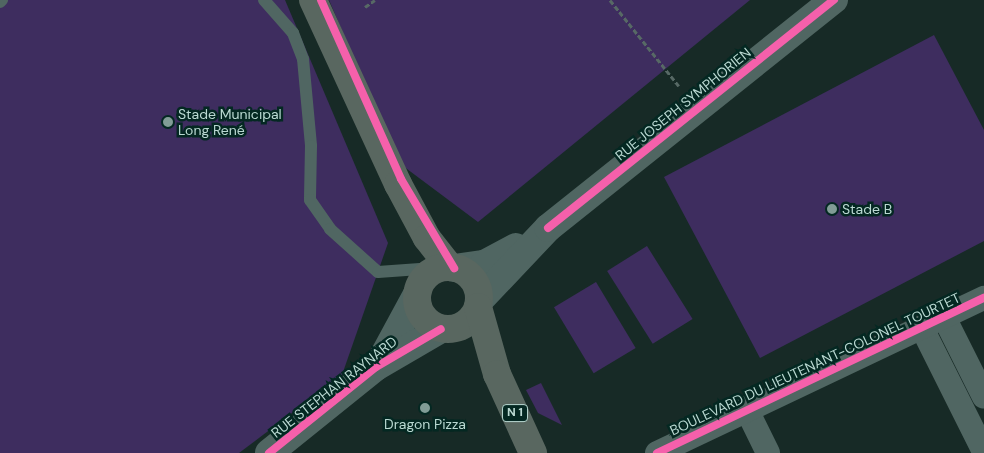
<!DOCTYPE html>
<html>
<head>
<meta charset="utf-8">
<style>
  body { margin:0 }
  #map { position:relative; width:984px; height:453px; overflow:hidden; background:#172a26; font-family:"DM Sans",sans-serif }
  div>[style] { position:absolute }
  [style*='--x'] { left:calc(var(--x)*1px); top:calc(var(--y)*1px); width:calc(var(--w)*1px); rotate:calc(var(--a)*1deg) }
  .green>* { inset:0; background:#3e2d5f; transform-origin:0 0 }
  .path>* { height:3px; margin-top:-1.5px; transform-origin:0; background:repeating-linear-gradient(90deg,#576965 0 5px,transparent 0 7.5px) }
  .lane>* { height:12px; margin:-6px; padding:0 6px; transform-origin:6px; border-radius:6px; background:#506662 }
  .street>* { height:24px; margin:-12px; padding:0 12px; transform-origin:12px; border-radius:12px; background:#506662 }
  .secondary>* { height:28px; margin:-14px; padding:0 14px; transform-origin:14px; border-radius:14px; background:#506662 }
  .primary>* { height:28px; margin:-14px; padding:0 14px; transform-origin:14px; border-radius:14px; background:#596760 }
  .primary>.ring { margin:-14px; padding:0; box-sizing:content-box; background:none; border:28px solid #596760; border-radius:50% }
  .cycleway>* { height:8px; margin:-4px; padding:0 4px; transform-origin:4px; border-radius:4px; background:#f560ab }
  .dots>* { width:14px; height:14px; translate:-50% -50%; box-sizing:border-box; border:2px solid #042822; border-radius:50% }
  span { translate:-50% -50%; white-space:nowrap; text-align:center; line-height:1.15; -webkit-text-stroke:5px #042822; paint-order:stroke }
  .shield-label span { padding:1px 4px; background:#042822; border:1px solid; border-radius:4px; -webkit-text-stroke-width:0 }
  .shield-label { font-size:12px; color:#bad9d2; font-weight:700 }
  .street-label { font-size:14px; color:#bad9d2 }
  .poi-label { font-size:14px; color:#bad9d2 }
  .left { translate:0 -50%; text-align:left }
</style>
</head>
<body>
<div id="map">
  <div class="green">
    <div style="clip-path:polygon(0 0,285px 0,388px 243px,342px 375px,239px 453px,0 453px)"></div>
    <div style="clip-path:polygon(329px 0,750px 0,478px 222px,399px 163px)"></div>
    <div style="clip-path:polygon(934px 35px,984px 130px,984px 241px,760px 358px,664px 177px)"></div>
    <div style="left:647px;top:246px;width:86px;height:47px;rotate:58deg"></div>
    <div style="left:596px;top:282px;width:77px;height:49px;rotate:59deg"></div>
    <div style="clip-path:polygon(541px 383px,562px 425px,538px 413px,526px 390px)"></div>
  </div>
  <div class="path">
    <div style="--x:610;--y:0;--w:110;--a:51.3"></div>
    <div style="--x:365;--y:7;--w:12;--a:-35"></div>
  </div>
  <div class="lane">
    <div style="--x:264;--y:0;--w:44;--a:48.7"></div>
    <div style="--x:293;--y:33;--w:28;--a:69"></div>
    <div style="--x:303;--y:59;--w:87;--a:84.7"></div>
    <div style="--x:311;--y:146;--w:54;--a:91.1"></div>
    <div style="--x:310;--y:200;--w:35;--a:55"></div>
    <div style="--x:330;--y:229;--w:64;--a:41.9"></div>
    <div style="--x:378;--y:272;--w:42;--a:-4.1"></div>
    <div style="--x:0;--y:2;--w:3;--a:-45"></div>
  </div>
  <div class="street">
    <div style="--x:944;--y:317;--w:89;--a:63.4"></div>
    <div style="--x:922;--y:328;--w:139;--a:63.4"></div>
    <div style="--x:746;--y:408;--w:50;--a:63.9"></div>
    <div style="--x:657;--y:453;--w:362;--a:-25.4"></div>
  </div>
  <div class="secondary">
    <div style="--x:454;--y:268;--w:30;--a:-8"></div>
    <div style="--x:484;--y:264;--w:36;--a:-28"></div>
    <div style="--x:479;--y:301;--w:100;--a:-46.6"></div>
    <div style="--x:548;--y:228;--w:366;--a:-38.6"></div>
    <div style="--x:383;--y:357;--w:72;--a:-61.6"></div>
    <div style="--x:269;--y:453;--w:137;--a:-38.8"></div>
    <div style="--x:376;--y:367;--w:75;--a:-30.3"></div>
  </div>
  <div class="primary">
    <div style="--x:313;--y:0;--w:203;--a:65.2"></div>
    <div style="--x:398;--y:184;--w:61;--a:61.8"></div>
    <div style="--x:427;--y:238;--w:37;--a:52"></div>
    <div class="ring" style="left:417px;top:267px;width:34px;height:34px"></div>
    <div style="--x:478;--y:307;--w:70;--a:74.2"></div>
    <div style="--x:497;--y:374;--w:87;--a:65.5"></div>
  </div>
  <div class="cycleway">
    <div style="--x:321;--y:0;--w:196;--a:65.9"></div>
    <div style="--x:401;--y:179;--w:104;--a:59.2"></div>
    <div style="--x:548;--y:228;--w:366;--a:-38.6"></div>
    <div style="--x:269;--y:453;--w:137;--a:-38.8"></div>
    <div style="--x:376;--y:367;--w:75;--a:-30.3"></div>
    <div style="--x:657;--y:453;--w:362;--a:-25.4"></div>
  </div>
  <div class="dots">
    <div style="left:168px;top:122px;background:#819c96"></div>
    <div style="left:832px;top:209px;background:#819c96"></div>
    <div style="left:425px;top:408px;background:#819c96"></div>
  </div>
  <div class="shield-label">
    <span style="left:515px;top:413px">N 1</span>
  </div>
  <div class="street-label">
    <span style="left:683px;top:104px;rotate:-39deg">RUE JOSEPH SYMPHORIEN</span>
    <span style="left:815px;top:364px;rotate:-25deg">BOULEVARD DU LIEUTENANT-COLONEL TOURTET</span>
    <span style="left:334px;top:387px;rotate:-38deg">RUE STEPHAN RAYNARD</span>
  </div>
  <div class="poi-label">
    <span class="left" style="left:178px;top:122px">Stade Municipal<br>Long René</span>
    <span class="left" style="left:842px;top:209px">Stade B</span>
    <span style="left:425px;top:424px">Dragon Pizza</span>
  </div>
</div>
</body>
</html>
